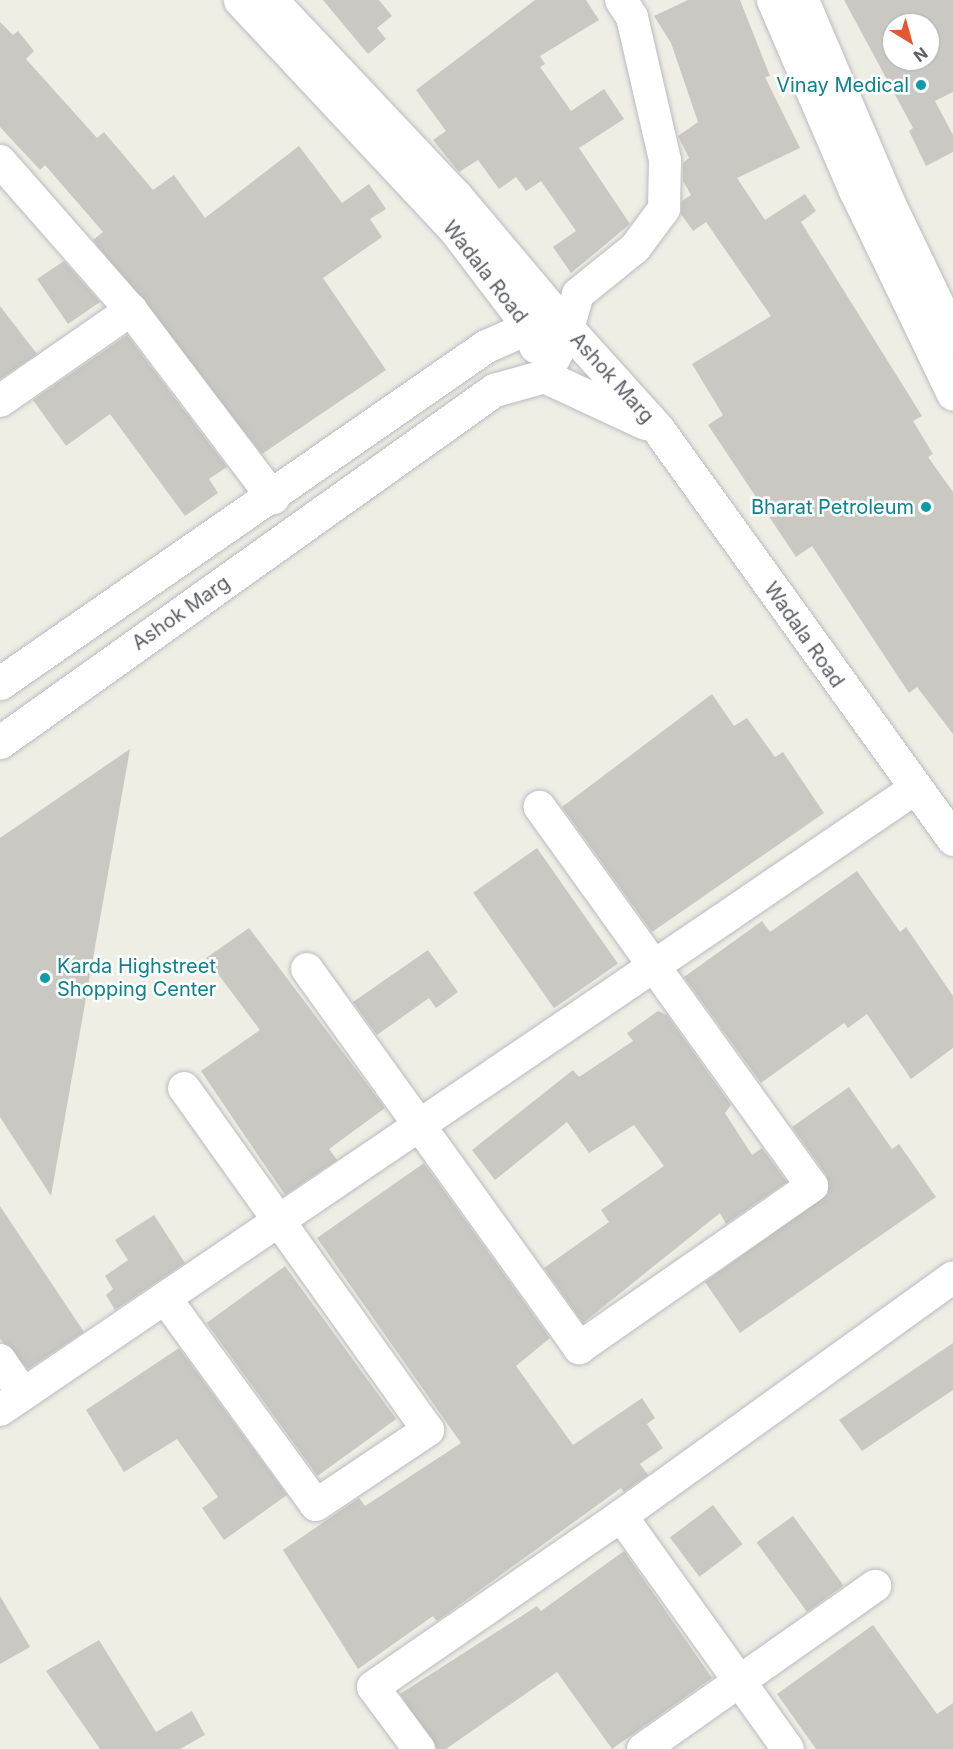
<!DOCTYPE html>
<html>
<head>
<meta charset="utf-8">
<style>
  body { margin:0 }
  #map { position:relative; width:953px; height:1749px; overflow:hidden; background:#efeee5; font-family:Inter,sans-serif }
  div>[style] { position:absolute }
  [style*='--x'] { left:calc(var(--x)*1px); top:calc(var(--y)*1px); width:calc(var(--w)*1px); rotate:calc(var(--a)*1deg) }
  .building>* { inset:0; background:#cac8c2; transform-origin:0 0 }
  .roads { filter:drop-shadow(0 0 2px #babbc0) drop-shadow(0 0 2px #babbc0) }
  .minor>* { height:32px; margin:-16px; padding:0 16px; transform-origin:16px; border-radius:16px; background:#fff }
  .tertiary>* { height:33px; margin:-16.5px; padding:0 16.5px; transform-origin:16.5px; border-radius:16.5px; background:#fff }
  .secondary>* { height:33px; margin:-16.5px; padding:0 16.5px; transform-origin:16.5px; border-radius:16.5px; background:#fff }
  .dots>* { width:16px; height:16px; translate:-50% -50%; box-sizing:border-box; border:3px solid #fff; border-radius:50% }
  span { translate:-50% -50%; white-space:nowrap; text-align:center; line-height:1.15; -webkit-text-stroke:5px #fff; paint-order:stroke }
  .culture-label { font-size:20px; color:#0d838f }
  .right { translate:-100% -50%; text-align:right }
  .left { translate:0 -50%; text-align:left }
  .street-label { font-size:20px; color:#5d5f65 }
  .north { position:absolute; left:881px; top:12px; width:60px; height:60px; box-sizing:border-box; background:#fff; border:2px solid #bebfc1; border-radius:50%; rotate:143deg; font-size:16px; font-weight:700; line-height:24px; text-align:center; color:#5d5f65 }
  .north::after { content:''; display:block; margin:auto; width:21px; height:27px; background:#e55734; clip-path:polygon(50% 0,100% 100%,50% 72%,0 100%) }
</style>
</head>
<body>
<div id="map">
  <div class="building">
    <div style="clip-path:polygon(323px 0,379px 0,392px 16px,377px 28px,386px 39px,368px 54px)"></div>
    <div style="clip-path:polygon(535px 0,586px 0,599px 20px,540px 56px,545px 64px,540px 67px,571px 111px,604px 89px,624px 119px,579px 148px,630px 224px,571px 273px,553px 247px,576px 231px,541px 181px,526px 191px,516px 177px,499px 189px,478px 160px,459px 172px,433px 140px,446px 131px,416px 90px)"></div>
    <div style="clip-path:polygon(688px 0,740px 0,770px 76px,765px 77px,800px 148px,737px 178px,765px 220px,805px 194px,816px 211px,801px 222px,922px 416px,913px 421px,933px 454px,928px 457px,953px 492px,953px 734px,917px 687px,909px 693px,812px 546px,796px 557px,708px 425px,723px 415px,692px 364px,771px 316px,706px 222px,693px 231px,681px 214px,682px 201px,691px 195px,683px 181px,683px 163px,689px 158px,678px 136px,698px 122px,671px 43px,654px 16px)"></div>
    <div style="clip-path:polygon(evenodd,844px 0,953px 0,953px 92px,935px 101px,953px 135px,953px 152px,926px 166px,909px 131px,913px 128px,844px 0,893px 24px,929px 24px,929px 60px,893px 60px,893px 24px)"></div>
    <div style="clip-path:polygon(0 22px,13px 35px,18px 31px,34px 51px,26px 59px,97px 138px,104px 132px,153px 190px,174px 175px,205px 218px,299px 146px,342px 203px,369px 184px,386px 209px,370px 219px,382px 237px,323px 278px,386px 370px,262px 454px,93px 240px,103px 232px,45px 165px,40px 170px,0 127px)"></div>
    <div style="clip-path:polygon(64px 261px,100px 302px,68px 324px,37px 279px)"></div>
    <div style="clip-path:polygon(0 306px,37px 354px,0 379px)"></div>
    <div style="clip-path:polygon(127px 335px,227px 467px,209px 479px,218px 493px,185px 516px,110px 414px,66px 446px,33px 400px)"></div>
    <div style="clip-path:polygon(712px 694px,734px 726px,747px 718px,775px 757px,783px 752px,824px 813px,652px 932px,562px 807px)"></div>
    <div style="clip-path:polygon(130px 749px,51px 1196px,0 1117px,0 838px)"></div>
    <div style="left:537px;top:848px;width:141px;height:78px;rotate:55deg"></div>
    <div style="clip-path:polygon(857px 871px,900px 932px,906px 927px,953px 996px,953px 1048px,911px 1079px,867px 1014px,848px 1028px,844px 1023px,761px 1083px,684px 977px,762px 921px,770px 932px)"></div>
    <div style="clip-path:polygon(249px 928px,385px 1108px,329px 1149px,337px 1160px,285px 1195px,201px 1071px,260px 1030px,206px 958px)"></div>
    <div style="clip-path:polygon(428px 950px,458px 992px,436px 1008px,429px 998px,377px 1035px,353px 1002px)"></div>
    <div style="clip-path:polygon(658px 1011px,667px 1015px,731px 1105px,725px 1113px,752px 1155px,762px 1148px,787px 1182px,726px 1224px,720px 1213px,583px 1323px,544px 1268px,609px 1222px,601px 1210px,664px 1166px,634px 1125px,589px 1153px,567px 1122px,495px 1180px,472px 1150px,573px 1070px,579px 1077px,633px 1041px,627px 1033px)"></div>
    <div style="clip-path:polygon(849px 1087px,892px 1149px,899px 1144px,936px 1197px,740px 1333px,705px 1282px,828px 1194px,827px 1176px,792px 1127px)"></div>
    <div style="clip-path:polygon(424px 1163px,550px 1338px,516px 1366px,573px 1445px,642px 1398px,655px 1418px,647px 1424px,663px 1448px,640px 1464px,648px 1475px,624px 1492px,621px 1488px,437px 1621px,433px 1616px,358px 1669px,283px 1550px,359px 1498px,365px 1506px,461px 1443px,317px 1238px)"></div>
    <div style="clip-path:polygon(0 1206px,84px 1332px,28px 1369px,0 1339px)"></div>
    <div style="clip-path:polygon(154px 1215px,185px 1263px,115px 1310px,106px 1295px,113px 1289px,105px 1276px,128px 1260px,115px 1240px)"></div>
    <div style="left:285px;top:1266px;width:189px;height:97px;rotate:54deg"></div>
    <div style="clip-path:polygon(953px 1343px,953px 1390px,862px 1451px,839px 1420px)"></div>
    <div style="clip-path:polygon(179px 1348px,287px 1495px,224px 1540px,202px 1508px,218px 1497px,177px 1439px,124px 1472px,86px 1410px)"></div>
    <div style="left:713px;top:1505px;width:49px;height:54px;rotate:53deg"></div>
    <div style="left:793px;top:1516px;width:86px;height:45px;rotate:54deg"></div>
    <div style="clip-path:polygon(624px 1551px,712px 1678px,612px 1749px,557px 1672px,446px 1749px,437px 1749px,400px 1694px,537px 1606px,541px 1611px)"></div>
    <div style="clip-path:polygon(0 1596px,30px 1647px,0 1664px)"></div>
    <div style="clip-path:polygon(873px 1625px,937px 1714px,953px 1703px,953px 1749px,816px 1749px,777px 1694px)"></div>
    <div style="clip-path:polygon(99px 1640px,156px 1732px,192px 1711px,205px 1735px,180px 1749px,100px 1749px,46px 1671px)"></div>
  </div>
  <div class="roads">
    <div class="minor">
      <div style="--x:0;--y:161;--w:198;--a:48.7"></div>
      <div style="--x:568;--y:329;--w:36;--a:-74"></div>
      <div style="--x:578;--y:294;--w:73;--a:-38.9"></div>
      <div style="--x:635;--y:248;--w:49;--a:-53.4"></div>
      <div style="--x:664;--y:209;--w:49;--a:-88.8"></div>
      <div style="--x:665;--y:160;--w:147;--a:-103"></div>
      <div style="--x:632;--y:17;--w:20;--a:-123"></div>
      <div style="--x:0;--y:401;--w:160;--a:-34.8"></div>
      <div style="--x:131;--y:310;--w:236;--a:52.9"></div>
      <div style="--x:307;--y:969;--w:467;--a:54.3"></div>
      <div style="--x:579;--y:1348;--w:284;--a:-34.8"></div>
      <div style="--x:812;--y:1186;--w:467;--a:-125.7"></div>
      <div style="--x:165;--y:1298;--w:256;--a:53.9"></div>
      <div style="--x:316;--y:1505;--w:135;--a:-33.8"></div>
      <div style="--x:428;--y:1430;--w:420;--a:-125.5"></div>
      <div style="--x:0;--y:1360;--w:41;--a:55.9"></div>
      <div style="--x:0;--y:1410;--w:1104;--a:-34.18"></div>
      <div style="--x:419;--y:1749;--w:77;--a:-126.6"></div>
      <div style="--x:373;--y:1687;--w:301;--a:-34.6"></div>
      <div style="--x:643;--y:1749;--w:284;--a:-35.1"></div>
      <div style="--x:788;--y:1749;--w:287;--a:-125.6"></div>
      <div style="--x:621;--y:1516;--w:409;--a:-35.7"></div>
    </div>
    <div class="tertiary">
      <div style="--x:240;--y:0;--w:316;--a:46.9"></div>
      <div style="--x:456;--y:231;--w:121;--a:52.8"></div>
      <div style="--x:529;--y:327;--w:20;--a:72"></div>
      <div style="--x:271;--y:0;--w:268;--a:46.7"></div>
      <div style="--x:455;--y:195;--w:175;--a:49.9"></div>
      <div style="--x:568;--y:329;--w:53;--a:117.1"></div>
      <div style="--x:0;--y:683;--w:591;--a:-34.74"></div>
      <div style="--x:486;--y:346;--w:47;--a:-23.8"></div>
      <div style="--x:529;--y:327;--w:39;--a:3"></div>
      <div style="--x:568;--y:329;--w:135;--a:48"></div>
      <div style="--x:658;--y:429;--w:505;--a:54.26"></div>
      <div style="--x:0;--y:742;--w:607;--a:-35.47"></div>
      <div style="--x:494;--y:390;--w:52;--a:-15.6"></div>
      <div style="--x:544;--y:376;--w:111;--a:25"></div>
    </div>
    <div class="secondary">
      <div style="--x:773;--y:0;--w:207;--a:66.7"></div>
      <div style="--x:855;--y:190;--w:226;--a:64.3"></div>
      <div style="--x:802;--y:0;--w:222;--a:66.9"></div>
      <div style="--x:889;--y:204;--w:148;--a:64.3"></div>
    </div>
  </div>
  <div class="dots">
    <div style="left:921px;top:85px;background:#0f9aa8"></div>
    <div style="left:926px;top:507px;background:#0f9aa8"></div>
    <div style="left:45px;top:978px;background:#0f9aa8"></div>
  </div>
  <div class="culture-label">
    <span class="right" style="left:909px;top:85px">Vinay Medical</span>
    <span class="right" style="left:914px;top:507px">Bharat Petroleum</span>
    <span class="left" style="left:57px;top:978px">Karda Highstreet<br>Shopping Center</span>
  </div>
  <div class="street-label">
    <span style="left:485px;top:272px;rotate:52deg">Wadala Road</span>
    <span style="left:612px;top:378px;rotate:48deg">Ashok Marg</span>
    <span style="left:181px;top:613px;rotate:-35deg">Ashok Marg</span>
    <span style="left:804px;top:635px;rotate:55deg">Wadala Road</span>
  </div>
  <div class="north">N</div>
</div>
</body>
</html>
